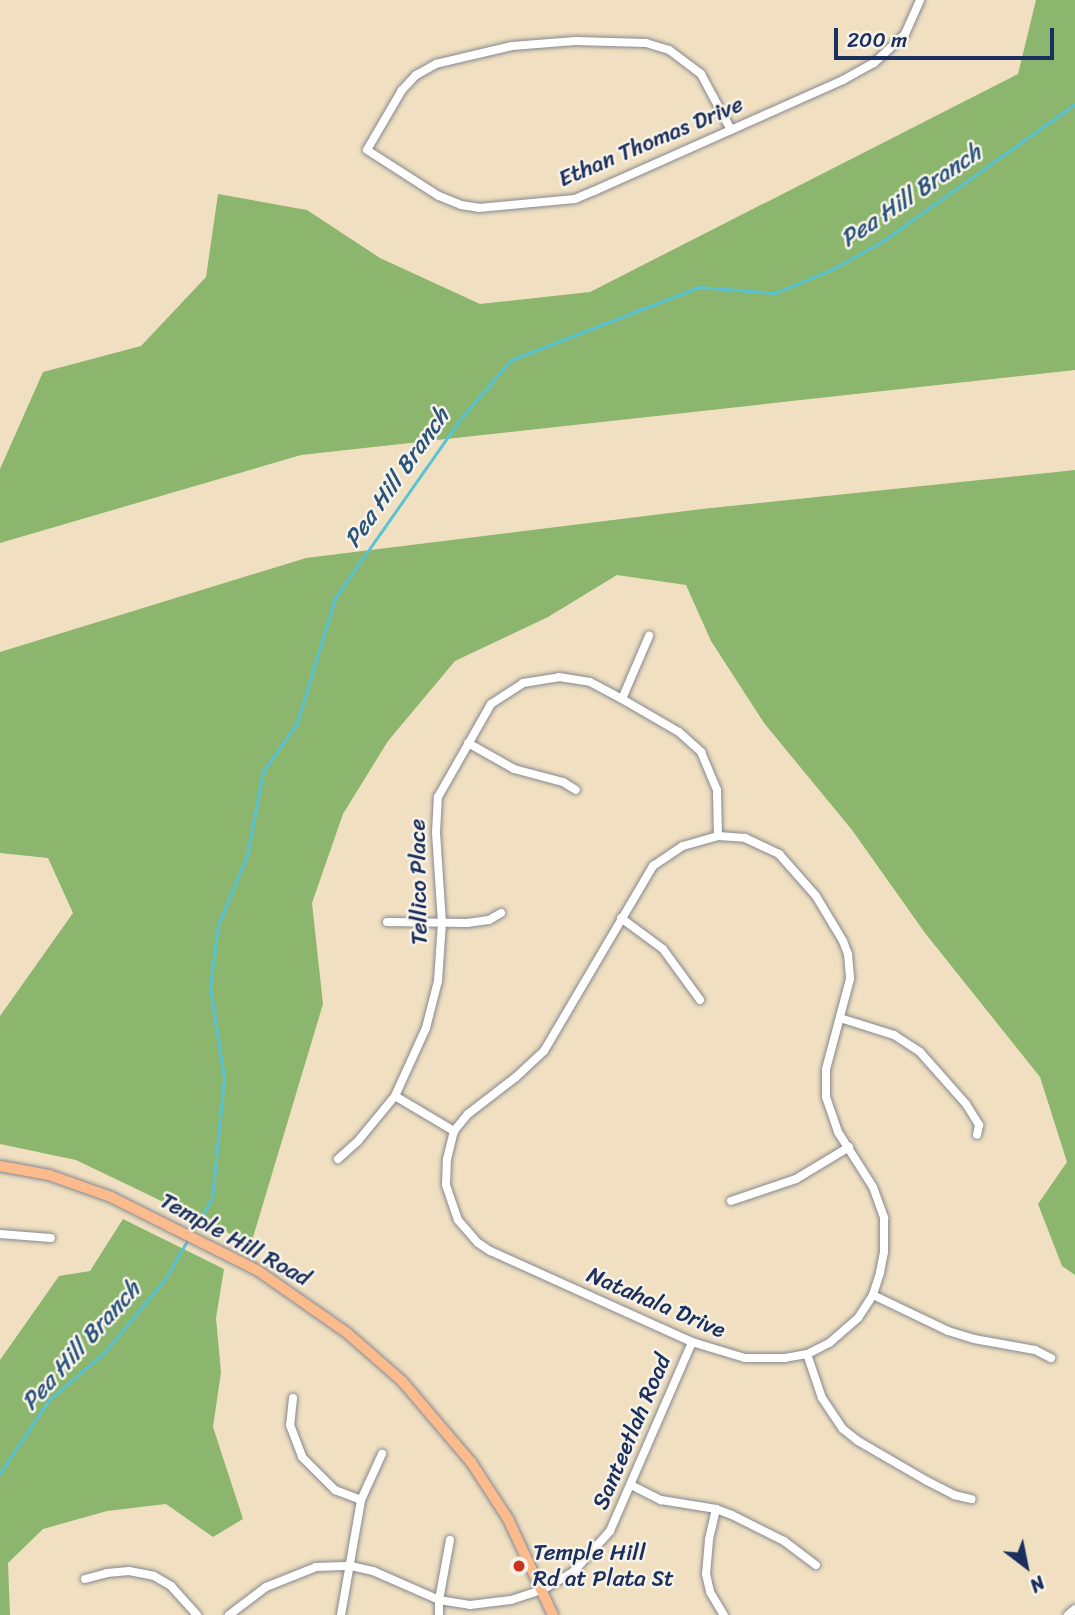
<!DOCTYPE html>
<html>
<head>
<meta charset="utf-8">
<style>
  body { margin:0 }
  #map { position:relative; width:1075px; height:1615px; overflow:hidden; background:#f0e0c1; font-family:Sriracha,sans-serif }
  div>[style] { position:absolute }
  [style*='--x'] { left:calc(var(--x)*1px); top:calc(var(--y)*1px); width:calc(var(--w)*1px); rotate:calc(var(--a)*1deg) }
  .forest>* { inset:0; background:#8cb66d }
  .stream>* { height:2.5px; margin:-1.25px; padding:0 1.25px; transform-origin:1.25px; border-radius:1.25px; background:#59c3d4 }
  .roads { filter:drop-shadow(0 0 2px #868890) drop-shadow(0 0 2px #868890) }
  .minor>* { height:8px; margin:-4px; padding:0 4px; transform-origin:4px; border-radius:4px; background:#fff }
  .major>* { height:10px; margin:-5px; padding:0 5px; transform-origin:5px; border-radius:5px; background:#fbbb8d }
  .dots>* { width:19px; height:19px; translate:-50% -50%; box-sizing:border-box; border:4px solid #f7f3e8; border-radius:50% }
  span { translate:-50% -50%; white-space:nowrap; text-align:center; line-height:1.15; -webkit-text-stroke:5px #f7f3e8; paint-order:stroke }
  .street-label { font-size:23px; color:#1b2f5e }
  .poi-label { font-size:23px; color:#1b2f5e }
  .left { translate:0 -50%; text-align:left }
  .water-label { font-size:24px; color:#2a547c; font-style:italic }
  .north { position:absolute; left:991px; top:1531px; width:70px; height:70px; -webkit-text-stroke:5px #f7f3e8; paint-order:stroke; rotate:148deg; font-size:19px; font-weight:700; line-height:28px; text-align:center; color:#1b2f5e }
  .north::after { content:''; display:block; margin:auto; width:24px; height:32px; background:#1b2f5e; clip-path:polygon(50% 0,100% 100%,50% 72%,0 100%) }
  .scale { position:absolute; left:834px; top:28px; width:220px; height:32px; box-sizing:border-box; border:4px solid #1b2f5e; border-top:0; padding-left:9px; font-size:21px; line-height:24px; white-space:nowrap; color:#1b2f5e; -webkit-text-stroke:5px #f7f3e8; paint-order:stroke }
</style>
</head>
<body>
<div id="map">
  <div class="forest">
    <div style="clip-path:polygon(1036px 0,1075px 0,1075px 370px,301px 455px,0 543px,0 469px,43px 372px,141px 346px,206px 277px,218px 194px,307px 210px,380px 258px,480px 304px,590px 292px,1018px 74px)"></div>
    <div style="clip-path:polygon(1075px 470px,1075px 1275px,1062px 1266px,1038px 1204px,1067px 1162px,1040px 1077px,925px 933px,852px 830px,764px 723px,711px 641px,686px 585px,617px 575px,548px 617px,455px 661px,388px 741px,343px 814px,312px 903px,323px 1004px,251px 1244px,76px 1160px,0 1144px,0 1016px,73px 913px,48px 858px,0 853px,0 652px,306px 558px,702px 509px)"></div>
    <div style="clip-path:polygon(123px 1219px,224px 1269px,216px 1318px,221px 1372px,213px 1427px,243px 1519px,213px 1537px,166px 1504px,107px 1511px,43px 1529px,8px 1563px,10px 1615px,0 1615px,0 1360px,59px 1276px,90px 1271px)"></div>
  </div>
  <div class="stream">
    <div style="--x:194;--y:1230;--w:36;--a:-60"></div>
    <div style="--x:212;--y:1199;--w:122;--a:-84.3"></div>
    <div style="--x:224;--y:1078;--w:91;--a:-98.8"></div>
    <div style="--x:210;--y:988;--w:64;--a:-82.8"></div>
    <div style="--x:218;--y:925;--w:75;--a:-67.2"></div>
    <div style="--x:247;--y:856;--w:86;--a:-79.2"></div>
    <div style="--x:263;--y:772;--w:60;--a:-55.2"></div>
    <div style="--x:297;--y:723;--w:131;--a:-73.1"></div>
    <div style="--x:335;--y:598;--w:220;--a:-55"></div>
    <div style="--x:461;--y:418;--w:77;--a:-49.2"></div>
    <div style="--x:511;--y:360;--w:202;--a:-21.2"></div>
    <div style="--x:699;--y:287;--w:76;--a:4.5"></div>
    <div style="--x:775;--y:293;--w:61;--a:-22.3"></div>
    <div style="--x:831;--y:270;--w:60;--a:-29.1"></div>
    <div style="--x:883;--y:241;--w:236;--a:-35.5"></div>
    <div style="--x:0;--y:1473;--w:88;--a:-56.1"></div>
    <div style="--x:49;--y:1400;--w:72;--a:-40.5"></div>
    <div style="--x:104;--y:1353;--w:97;--a:-50.4"></div>
    <div style="--x:166;--y:1278;--w:43;--a:-60.4"></div>
  </div>
  <div class="roads">
    <div class="minor">
      <div style="--x:731;--y:130;--w:64;--a:-118.2"></div>
      <div style="--x:701;--y:74;--w:40;--a:-143"></div>
      <div style="--x:669;--y:50;--w:24;--a:-163"></div>
      <div style="--x:646;--y:43;--w:71;--a:-178.4"></div>
      <div style="--x:575;--y:41;--w:63;--a:175.5"></div>
      <div style="--x:512;--y:46;--w:78;--a:166.7"></div>
      <div style="--x:436;--y:64;--w:23;--a:151"></div>
      <div style="--x:416;--y:75;--w:21;--a:133"></div>
      <div style="--x:402;--y:90;--w:69;--a:120.3"></div>
      <div style="--x:367;--y:150;--w:85;--a:32.6"></div>
      <div style="--x:439;--y:196;--w:24;--a:22"></div>
      <div style="--x:461;--y:205;--w:18;--a:9"></div>
      <div style="--x:479;--y:208;--w:96;--a:-5.4"></div>
      <div style="--x:575;--y:199;--w:21;--a:-23"></div>
      <div style="--x:594;--y:191;--w:273;--a:-24"></div>
      <div style="--x:843;--y:80;--w:35;--a:-29"></div>
      <div style="--x:874;--y:63;--w:42;--a:-43.1"></div>
      <div style="--x:905;--y:34;--w:37;--a:-66"></div>
      <div style="--x:622;--y:699;--w:69;--a:-66.8"></div>
      <div style="--x:468;--y:743;--w:53;--a:29.5"></div>
      <div style="--x:514;--y:769;--w:51;--a:14.9"></div>
      <div style="--x:563;--y:782;--w:15;--a:32"></div>
      <div style="--x:718;--y:836;--w:27;--a:4"></div>
      <div style="--x:745;--y:838;--w:38;--a:25"></div>
      <div style="--x:779;--y:854;--w:56;--a:48.6"></div>
      <div style="--x:816;--y:896;--w:52;--a:59"></div>
      <div style="--x:843;--y:941;--w:14;--a:69"></div>
      <div style="--x:848;--y:954;--w:25;--a:85"></div>
      <div style="--x:850;--y:979;--w:93;--a:104.9"></div>
      <div style="--x:826;--y:1069;--w:28;--a:90"></div>
      <div style="--x:826;--y:1097;--w:37;--a:71"></div>
      <div style="--x:838;--y:1132;--w:65;--a:57.5"></div>
      <div style="--x:873;--y:1187;--w:33;--a:70"></div>
      <div style="--x:884;--y:1218;--w:34;--a:90"></div>
      <div style="--x:884;--y:1252;--w:21;--a:101"></div>
      <div style="--x:880;--y:1273;--w:23;--a:108"></div>
      <div style="--x:873;--y:1295;--w:27;--a:123"></div>
      <div style="--x:858;--y:1318;--w:38;--a:139"></div>
      <div style="--x:829;--y:1343;--w:25;--a:153"></div>
      <div style="--x:807;--y:1354;--w:22;--a:170"></div>
      <div style="--x:785;--y:1358;--w:40;--a:180"></div>
      <div style="--x:745;--y:1358;--w:55;--a:-163.2"></div>
      <div style="--x:692;--y:1342;--w:222;--a:-155.7"></div>
      <div style="--x:490;--y:1251;--w:14;--a:-146"></div>
      <div style="--x:478;--y:1243;--w:30;--a:-131"></div>
      <div style="--x:458;--y:1220;--w:37;--a:-109"></div>
      <div style="--x:446;--y:1185;--w:26;--a:-88"></div>
      <div style="--x:447;--y:1159;--w:29;--a:-76"></div>
      <div style="--x:454;--y:1131;--w:22;--a:-51"></div>
      <div style="--x:468;--y:1114;--w:61;--a:-37.6"></div>
      <div style="--x:516;--y:1077;--w:38;--a:-43"></div>
      <div style="--x:544;--y:1051;--w:215;--a:-59.5"></div>
      <div style="--x:653;--y:866;--w:36;--a:-34"></div>
      <div style="--x:683;--y:846;--w:36;--a:-16"></div>
      <div style="--x:621;--y:918;--w:52;--a:36.4"></div>
      <div style="--x:663;--y:949;--w:63;--a:54"></div>
      <div style="--x:387;--y:922;--w:80;--a:0.7"></div>
      <div style="--x:467;--y:923;--w:22;--a:-8"></div>
      <div style="--x:489;--y:920;--w:14;--a:-30"></div>
      <div style="--x:840;--y:1018;--w:57;--a:17.5"></div>
      <div style="--x:894;--y:1035;--w:31;--a:33"></div>
      <div style="--x:920;--y:1052;--w:69;--a:48.5"></div>
      <div style="--x:966;--y:1104;--w:25;--a:58"></div>
      <div style="--x:979;--y:1125;--w:10;--a:101"></div>
      <div style="--x:395;--y:1096;--w:69;--a:30.7"></div>
      <div style="--x:338;--y:1159;--w:27;--a:-42"></div>
      <div style="--x:358;--y:1141;--w:58;--a:-50.6"></div>
      <div style="--x:395;--y:1096;--w:75;--a:-65.5"></div>
      <div style="--x:426;--y:1028;--w:49;--a:-75.7"></div>
      <div style="--x:438;--y:981;--w:58;--a:-86.1"></div>
      <div style="--x:442;--y:923;--w:90;--a:-93.8"></div>
      <div style="--x:436;--y:833;--w:36;--a:-87"></div>
      <div style="--x:438;--y:797;--w:107;--a:-60.3"></div>
      <div style="--x:491;--y:704;--w:38;--a:-33"></div>
      <div style="--x:523;--y:683;--w:36;--a:-9"></div>
      <div style="--x:559;--y:677;--w:31;--a:9"></div>
      <div style="--x:590;--y:682;--w:36;--a:28"></div>
      <div style="--x:622;--y:699;--w:66;--a:30.1"></div>
      <div style="--x:679;--y:732;--w:30;--a:42"></div>
      <div style="--x:701;--y:752;--w:41;--a:67.2"></div>
      <div style="--x:717;--y:790;--w:46;--a:88.8"></div>
      <div style="--x:731;--y:1201;--w:69;--a:-18.7"></div>
      <div style="--x:796;--y:1179;--w:62;--a:-31.1"></div>
      <div style="--x:0;--y:1234;--w:51;--a:4.5"></div>
      <div style="--x:873;--y:1295;--w:83;--a:25.6"></div>
      <div style="--x:948;--y:1331;--w:27;--a:17"></div>
      <div style="--x:974;--y:1339;--w:62;--a:10.2"></div>
      <div style="--x:1035;--y:1350;--w:18;--a:27"></div>
      <div style="--x:807;--y:1354;--w:46;--a:71.2"></div>
      <div style="--x:822;--y:1398;--w:37;--a:56"></div>
      <div style="--x:843;--y:1429;--w:19;--a:39"></div>
      <div style="--x:858;--y:1441;--w:80;--a:30.1"></div>
      <div style="--x:927;--y:1481;--w:30;--a:27"></div>
      <div style="--x:954;--y:1495;--w:18;--a:13"></div>
      <div style="--x:293;--y:1398;--w:27;--a:96"></div>
      <div style="--x:290;--y:1425;--w:34;--a:69"></div>
      <div style="--x:302;--y:1457;--w:47;--a:45"></div>
      <div style="--x:335;--y:1490;--w:28;--a:21"></div>
      <div style="--x:631;--y:1485;--w:34;--a:27"></div>
      <div style="--x:661;--y:1500;--w:56;--a:9.3"></div>
      <div style="--x:716;--y:1509;--w:17;--a:21"></div>
      <div style="--x:732;--y:1515;--w:58;--a:26.6"></div>
      <div style="--x:784;--y:1541;--w:40;--a:37"></div>
      <div style="--x:716;--y:1509;--w:32;--a:103"></div>
      <div style="--x:709;--y:1540;--w:34;--a:95"></div>
      <div style="--x:706;--y:1574;--w:18;--a:77"></div>
      <div style="--x:710;--y:1592;--w:27;--a:59"></div>
      <div style="--x:85;--y:1579;--w:23;--a:-15"></div>
      <div style="--x:107;--y:1573;--w:22;--a:-5"></div>
      <div style="--x:129;--y:1571;--w:25;--a:11"></div>
      <div style="--x:154;--y:1576;--w:20;--a:30"></div>
      <div style="--x:171;--y:1586;--w:39;--a:48"></div>
      <div style="--x:229;--y:1615;--w:46;--a:-37.1"></div>
      <div style="--x:266;--y:1587;--w:54;--a:-21.8"></div>
      <div style="--x:316;--y:1567;--w:35;--a:-2"></div>
      <div style="--x:351;--y:1566;--w:23;--a:13"></div>
      <div style="--x:373;--y:1571;--w:72;--a:23.7"></div>
      <div style="--x:439;--y:1600;--w:31;--a:9"></div>
      <div style="--x:470;--y:1605;--w:41;--a:-7"></div>
      <div style="--x:511;--y:1600;--w:33;--a:-18"></div>
      <div style="--x:542;--y:1590;--w:36;--a:-30"></div>
      <div style="--x:573;--y:1572;--w:55;--a:-47.9"></div>
      <div style="--x:610;--y:1531;--w:206;--a:-66.5"></div>
      <div style="--x:341;--y:1615;--w:117;--a:-80.1"></div>
      <div style="--x:361;--y:1500;--w:51;--a:-65.5"></div>
      <div style="--x:439;--y:1615;--w:15;--a:-90"></div>
      <div style="--x:439;--y:1600;--w:61;--a:-79.6"></div>
      <div style="--x:1068;--y:1615;--w:9;--a:-41"></div>
    </div>
    <div class="major">
      <div style="--x:0;--y:1166;--w:50;--a:10.4"></div>
      <div style="--x:49;--y:1175;--w:66;--a:19.5"></div>
      <div style="--x:111;--y:1197;--w:163;--a:26.6"></div>
      <div style="--x:257;--y:1270;--w:108;--a:34.9"></div>
      <div style="--x:346;--y:1332;--w:74;--a:41.2"></div>
      <div style="--x:402;--y:1381;--w:106;--a:49.6"></div>
      <div style="--x:471;--y:1462;--w:68;--a:57"></div>
      <div style="--x:508;--y:1519;--w:106;--a:64.9"></div>
    </div>
  </div>
  <div class="dots">
    <div style="left:519px;top:1566px;background:#c8321e"></div>
  </div>
  <div class="street-label">
    <span style="left:651px;top:142px;rotate:-23deg">Ethan Thomas Drive</span>
    <span style="left:419px;top:882px;rotate:-91deg">Tellico Place</span>
    <span style="left:235px;top:1240px;rotate:29deg">Temple Hill Road</span>
    <span style="left:656px;top:1303px;rotate:23deg">Natahala Drive</span>
    <span style="left:632px;top:1432px;rotate:-67deg">Santeetlah Road</span>
  </div>
  <div class="poi-label">
    <span class="left" style="left:533px;top:1566px">Temple Hill<br>Rd at Plata St</span>
  </div>
  <div class="water-label">
    <span style="left:911px;top:196px;rotate:-34deg">Pea Hill Branch</span>
    <span style="left:397px;top:478px;rotate:-55deg">Pea Hill Branch</span>
    <span style="left:81px;top:1346px;rotate:-48deg">Pea Hill Branch</span>
  </div>
  <div class="north">N</div>
  <div class="scale">200 m</div>
</div>
</body>
</html>
